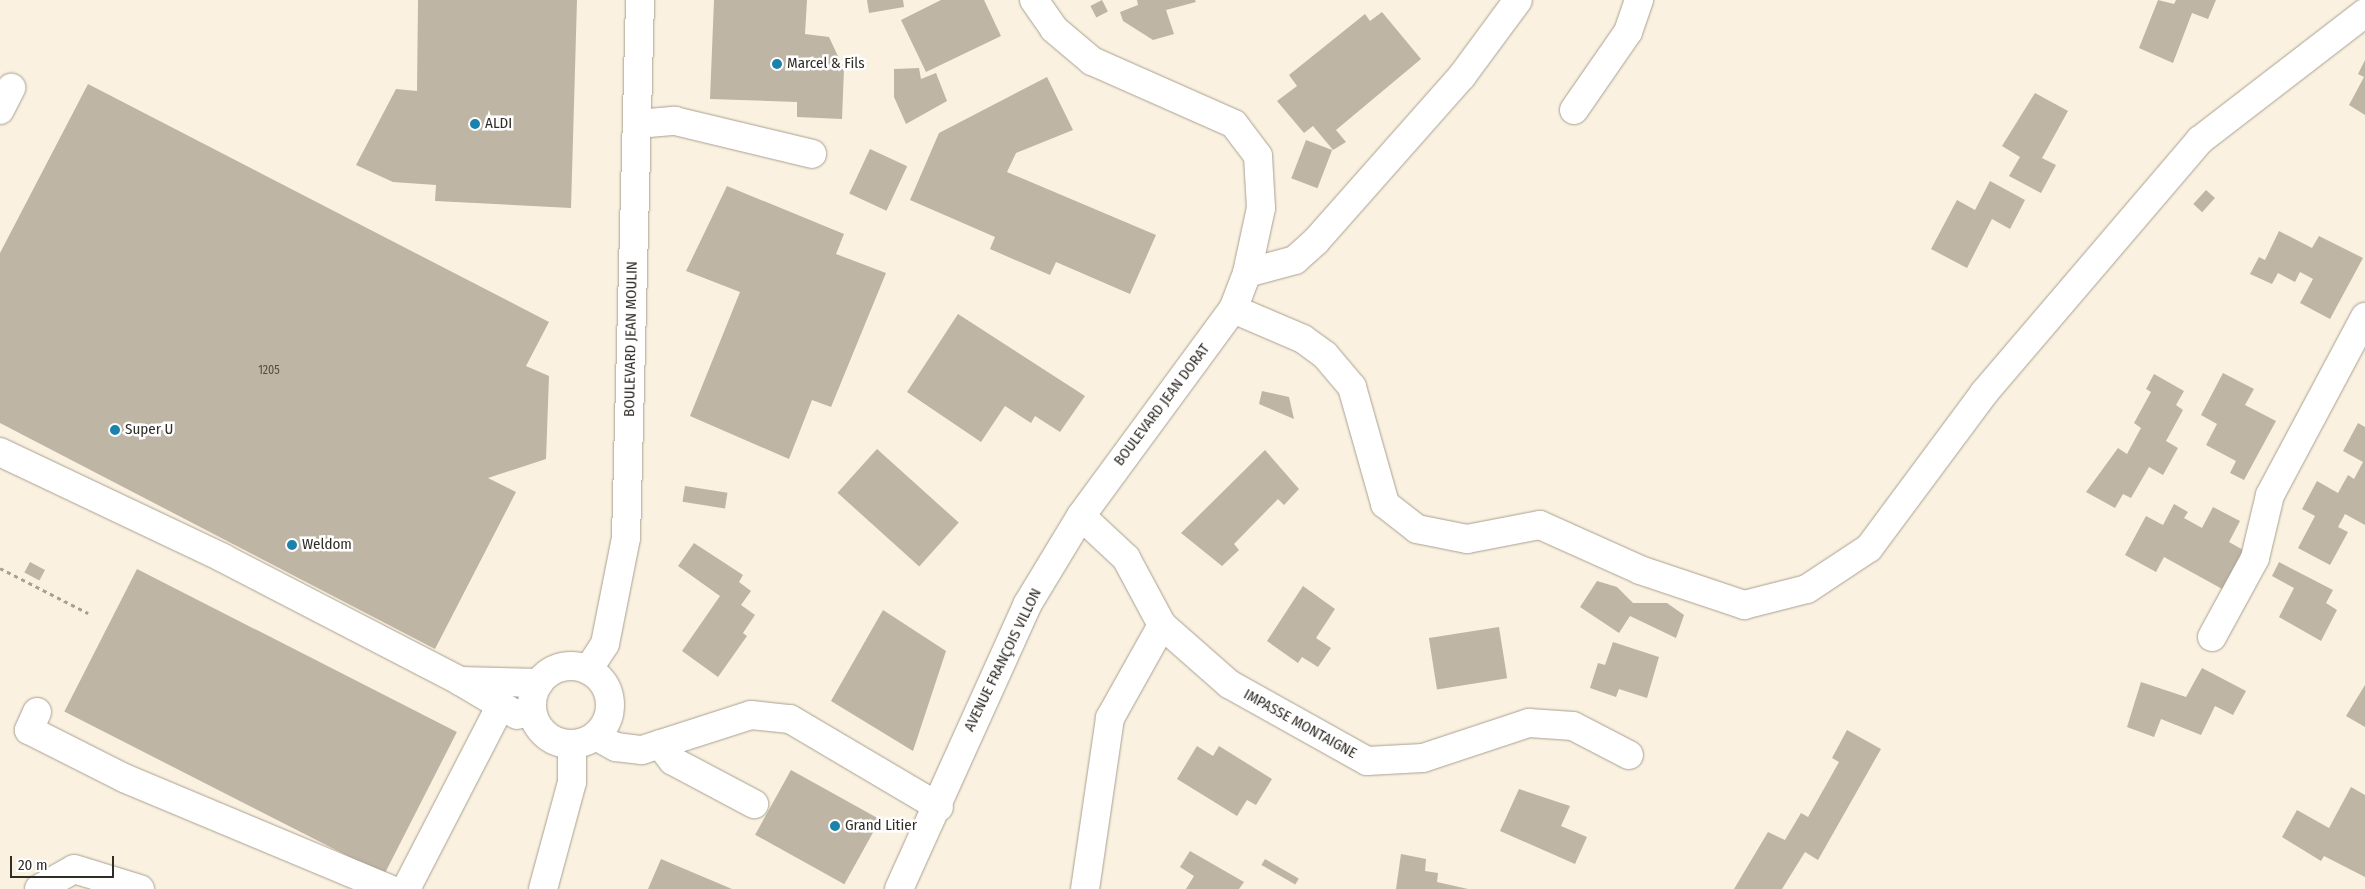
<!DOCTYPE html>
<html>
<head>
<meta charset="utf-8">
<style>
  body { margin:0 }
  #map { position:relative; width:2365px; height:889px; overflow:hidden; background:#faf1e0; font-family:"Fira Sans Condensed",sans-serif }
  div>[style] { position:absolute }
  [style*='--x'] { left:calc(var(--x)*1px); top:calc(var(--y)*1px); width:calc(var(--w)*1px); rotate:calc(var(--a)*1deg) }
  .building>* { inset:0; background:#beb5a5; transform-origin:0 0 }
  .path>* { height:3px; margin-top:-1.5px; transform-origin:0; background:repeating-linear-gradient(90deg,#a7a094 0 4px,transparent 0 8px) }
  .roads { filter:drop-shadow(0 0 1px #a9a091) drop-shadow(0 0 1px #a9a091) }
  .minor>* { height:28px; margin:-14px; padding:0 14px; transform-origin:14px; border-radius:14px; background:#fff }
  .minor>.ring { margin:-14px; padding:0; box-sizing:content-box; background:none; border:28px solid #fff; border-radius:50% }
  .dots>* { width:14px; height:14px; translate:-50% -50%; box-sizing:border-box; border:2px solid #fff; border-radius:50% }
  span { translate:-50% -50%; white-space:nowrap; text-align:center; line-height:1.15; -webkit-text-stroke:5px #fff; paint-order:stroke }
  .number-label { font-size:12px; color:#544e46 }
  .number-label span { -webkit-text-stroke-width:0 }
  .poi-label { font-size:15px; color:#302c26 }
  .left { translate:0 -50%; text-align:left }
  .street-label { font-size:15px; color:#302c26 }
  .scale { position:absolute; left:10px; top:856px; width:104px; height:22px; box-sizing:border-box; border:2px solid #302c26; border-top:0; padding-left:6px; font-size:15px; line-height:18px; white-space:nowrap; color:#302c26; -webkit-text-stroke:4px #fff; paint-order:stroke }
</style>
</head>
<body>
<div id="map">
  <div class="building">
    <div style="clip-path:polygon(418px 0,577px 0,571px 208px,435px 201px,436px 185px,393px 182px,356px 165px,396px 89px,417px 91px)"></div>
    <div style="clip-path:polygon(714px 0,807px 0,805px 34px,829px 37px,844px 69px,842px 119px,797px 117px,797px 102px,710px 99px)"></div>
    <div style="clip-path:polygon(867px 0,903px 0,904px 7px,869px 13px)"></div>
    <div style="clip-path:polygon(941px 0,984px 0,1001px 36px,926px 72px,901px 20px)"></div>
    <div style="left:1102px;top:0;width:13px;height:13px;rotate:63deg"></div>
    <div style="clip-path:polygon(1137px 0,1195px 0,1196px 2px,1166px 10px,1174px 34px,1153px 40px,1123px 21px,1120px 12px,1138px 5px)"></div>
    <div style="clip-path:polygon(2158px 0,2174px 4px,2176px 0,2216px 0,2208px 19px,2192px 13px,2173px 63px,2139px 48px)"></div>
    <div style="clip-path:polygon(1382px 12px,1421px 59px,1336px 130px,1346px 142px,1333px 150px,1313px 126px,1304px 133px,1277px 101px,1297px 86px,1289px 75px,1365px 14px,1370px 21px)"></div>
    <div style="clip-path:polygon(2365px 60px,2365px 115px,2349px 105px,2364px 77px,2358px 74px)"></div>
    <div style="clip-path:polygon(919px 68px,921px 79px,936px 73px,947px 101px,906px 124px,894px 97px,894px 69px)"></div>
    <div style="clip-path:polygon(1047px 77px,1073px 130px,1016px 153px,1007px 172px,1156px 235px,1130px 294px,1056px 262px,1050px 275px,990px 249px,995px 237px,910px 200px,939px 133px)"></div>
    <div style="clip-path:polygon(88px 84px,549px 322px,526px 366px,549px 376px,546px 459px,488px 478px,516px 492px,435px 649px,0 423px,0 253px)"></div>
    <div style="clip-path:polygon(2035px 93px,2068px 111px,2042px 158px,2056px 165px,2041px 193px,2009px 176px,2020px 157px,2002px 146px)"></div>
    <div style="left:1306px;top:140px;width:28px;height:41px;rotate:21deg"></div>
    <div style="left:870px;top:149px;width:41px;height:49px;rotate:25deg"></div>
    <div style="clip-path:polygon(1990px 181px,2025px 200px,2010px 229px,1992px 219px,1967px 268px,1931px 249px,1957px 200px,1975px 210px)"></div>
    <div style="clip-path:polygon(727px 186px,844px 234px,836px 254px,886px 273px,831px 407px,812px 400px,789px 459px,690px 416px,740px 292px,686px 271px)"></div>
    <div style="left:2206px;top:190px;width:12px;height:19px;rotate:42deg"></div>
    <div style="clip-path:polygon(2279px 231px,2312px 248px,2319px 236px,2363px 258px,2330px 319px,2300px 303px,2313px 279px,2300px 272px,2295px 282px,2278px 273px,2272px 284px,2250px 274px,2259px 257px,2265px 260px)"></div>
    <div style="clip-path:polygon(958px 314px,1085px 396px,1060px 432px,1035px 416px,1031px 423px,1005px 406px,981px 442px,907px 392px)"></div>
    <div style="clip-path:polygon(2223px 373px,2254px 389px,2245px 405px,2276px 421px,2244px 480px,2230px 473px,2236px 461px,2206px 445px,2217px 424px,2201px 415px)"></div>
    <div style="clip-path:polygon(2154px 374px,2184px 391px,2176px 405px,2183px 410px,2166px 441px,2178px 448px,2163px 475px,2149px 467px,2131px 498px,2123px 494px,2115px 508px,2086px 492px,2118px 448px,2127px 454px,2141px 428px,2134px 423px,2151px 392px,2146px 389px)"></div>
    <div style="clip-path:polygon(1262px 391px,1289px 397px,1294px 419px,1259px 404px)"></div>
    <div style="clip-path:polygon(2358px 423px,2365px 427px,2365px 525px,2345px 514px,2338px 527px,2348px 532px,2330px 565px,2298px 548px,2315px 516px,2302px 509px,2317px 481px,2338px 493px,2348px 475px,2354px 479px,2363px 462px,2343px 451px)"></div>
    <div style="left:877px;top:449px;width:110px;height:59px;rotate:42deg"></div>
    <div style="clip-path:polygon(1265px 450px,1299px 489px,1284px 505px,1278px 499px,1234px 544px,1239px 550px,1222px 566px,1181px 533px)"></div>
    <div style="left:685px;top:486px;width:43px;height:16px;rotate:9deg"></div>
    <div style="clip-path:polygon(2174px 504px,2188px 512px,2184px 518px,2202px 528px,2213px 507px,2240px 521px,2229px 542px,2245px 551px,2224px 590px,2164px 557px,2156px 572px,2125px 555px,2146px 516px,2163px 525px)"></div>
    <div style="clip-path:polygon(694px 543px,743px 575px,739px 582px,751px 591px,741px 605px,755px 615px,743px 633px,747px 636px,718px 677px,682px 651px,720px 596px,678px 566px)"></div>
    <div style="left:30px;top:562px;width:17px;height:12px;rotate:28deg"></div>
    <div style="clip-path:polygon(2279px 562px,2333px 590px,2326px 603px,2337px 610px,2321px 641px,2279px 617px,2294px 588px,2272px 576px)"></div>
    <div style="left:137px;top:569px;width:359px;height:160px;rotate:27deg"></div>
    <div style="clip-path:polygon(1597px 581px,1617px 587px,1633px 603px,1667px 603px,1684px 615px,1676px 638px,1630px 616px,1619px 633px,1580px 607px)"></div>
    <div style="clip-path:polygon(1303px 586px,1335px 609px,1316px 638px,1331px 648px,1318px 667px,1302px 657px,1298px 663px,1267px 641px)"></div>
    <div style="clip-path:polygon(883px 610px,946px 651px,913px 751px,831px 701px)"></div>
    <div style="left:1499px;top:627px;width:52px;height:71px;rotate:81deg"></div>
    <div style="clip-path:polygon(1613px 642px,1659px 657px,1647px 698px,1619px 689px,1616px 697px,1590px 688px,1598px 663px,1605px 665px)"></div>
    <div style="clip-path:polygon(2202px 668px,2246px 691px,2233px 715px,2215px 706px,2201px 735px,2161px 719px,2154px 737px,2127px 727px,2141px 682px,2186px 697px)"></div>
    <div style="clip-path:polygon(2365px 685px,2365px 727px,2346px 716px)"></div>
    <div style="clip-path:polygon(1847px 730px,1881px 749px,1818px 860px,1805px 852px,1782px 889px,1727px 889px,1734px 889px,1768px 832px,1785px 840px,1801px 813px,1808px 817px,1839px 762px,1832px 758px)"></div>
    <div style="clip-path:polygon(1197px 746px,1213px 756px,1219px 746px,1272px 779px,1256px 805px,1247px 800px,1237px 816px,1177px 779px)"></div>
    <div style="left:791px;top:770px;width:102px;height:74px;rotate:29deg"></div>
    <div style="clip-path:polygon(2351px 787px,2365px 795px,2365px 877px,2324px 856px,2321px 861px,2282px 837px,2297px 810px,2329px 828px)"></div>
    <div style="clip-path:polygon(1519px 789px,1570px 806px,1561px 826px,1587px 837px,1575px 864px,1500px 831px)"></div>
    <div style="clip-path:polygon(1190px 851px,1244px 882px,1239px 889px,1186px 889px,1194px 876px,1180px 867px)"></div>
    <div style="clip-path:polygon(1401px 854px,1426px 859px,1425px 871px,1438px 873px,1437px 882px,1468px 889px,1396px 889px)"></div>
    <div style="clip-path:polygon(661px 859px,732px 889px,648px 889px)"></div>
    <div style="left:1265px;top:859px;width:39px;height:7px;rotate:30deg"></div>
  </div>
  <div class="path">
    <div style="--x:0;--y:568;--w:99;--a:27.1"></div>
  </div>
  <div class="roads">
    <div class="minor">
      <div style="--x:1034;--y:0;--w:35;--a:55"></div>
      <div style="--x:1054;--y:29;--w:50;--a:40.1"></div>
      <div style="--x:1092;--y:61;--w:155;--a:23.9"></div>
      <div style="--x:1234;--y:124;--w:40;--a:53"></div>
      <div style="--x:1258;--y:156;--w:52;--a:86.7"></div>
      <div style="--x:1261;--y:208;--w:66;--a:102.2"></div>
      <div style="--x:1247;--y:273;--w:39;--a:111"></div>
      <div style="--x:1233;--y:309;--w:257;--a:126.3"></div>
      <div style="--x:0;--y:110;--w:25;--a:-63"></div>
      <div style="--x:1574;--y:110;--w:95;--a:-55.3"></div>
      <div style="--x:1628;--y:32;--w:34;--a:-71"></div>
      <div style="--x:637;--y:124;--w:38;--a:-5"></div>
      <div style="--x:675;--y:121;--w:141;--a:13.5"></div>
      <div style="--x:1247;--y:273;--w:50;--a:-15.2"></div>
      <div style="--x:1295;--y:260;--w:28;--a:-42"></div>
      <div style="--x:1316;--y:241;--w:220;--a:-48.5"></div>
      <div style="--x:1462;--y:76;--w:94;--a:-53.6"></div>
      <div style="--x:1233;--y:309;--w:76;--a:23.2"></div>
      <div style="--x:1303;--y:339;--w:27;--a:36"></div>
      <div style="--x:1325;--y:355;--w:42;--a:49.8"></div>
      <div style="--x:1352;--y:387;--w:122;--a:74.2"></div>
      <div style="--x:1385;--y:504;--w:41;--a:38"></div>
      <div style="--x:1417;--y:529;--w:51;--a:11.3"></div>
      <div style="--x:1467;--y:539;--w:74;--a:-10.9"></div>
      <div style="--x:1540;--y:525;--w:110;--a:24.2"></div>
      <div style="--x:1640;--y:570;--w:110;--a:18.6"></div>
      <div style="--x:1744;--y:605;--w:65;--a:-14.3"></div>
      <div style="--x:1807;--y:589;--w:74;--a:-33.5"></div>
      <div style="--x:1869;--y:548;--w:193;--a:-53.4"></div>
      <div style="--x:1984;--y:393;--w:333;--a:-49.5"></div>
      <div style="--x:2200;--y:140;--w:208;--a:-37.6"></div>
      <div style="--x:0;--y:452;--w:247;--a:25.4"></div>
      <div style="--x:223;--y:558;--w:267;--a:27.4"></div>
      <div style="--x:1162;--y:625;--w:89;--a:41.4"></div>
      <div style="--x:1229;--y:684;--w:158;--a:29.2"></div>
      <div style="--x:1367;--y:761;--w:56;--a:-3.1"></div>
      <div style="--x:1423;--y:758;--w:112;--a:-18.3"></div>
      <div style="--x:1529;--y:723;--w:44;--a:3.9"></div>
      <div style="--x:1573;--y:726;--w:63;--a:27.4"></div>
      <div style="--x:2212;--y:637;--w:90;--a:-61.4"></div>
      <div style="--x:2255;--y:558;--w:65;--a:-76.6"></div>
      <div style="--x:2270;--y:495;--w:202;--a:-61.9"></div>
      <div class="ring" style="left:532px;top:666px;width:50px;height:50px"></div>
      <div style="--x:588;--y:670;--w:31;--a:-57"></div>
      <div style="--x:605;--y:644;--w:108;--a:-78.8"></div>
      <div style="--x:626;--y:538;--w:538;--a:-88.51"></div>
      <div style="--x:37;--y:712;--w:20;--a:114"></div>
      <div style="--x:29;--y:730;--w:106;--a:26.8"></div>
      <div style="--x:124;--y:778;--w:288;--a:22.7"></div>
      <div style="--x:517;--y:715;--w:66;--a:-149.2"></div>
      <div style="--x:460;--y:681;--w:79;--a:1.5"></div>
      <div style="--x:596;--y:736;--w:23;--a:29"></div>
      <div style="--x:616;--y:747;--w:26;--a:7"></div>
      <div style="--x:642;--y:750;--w:114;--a:-17.8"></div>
      <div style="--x:751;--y:715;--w:39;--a:6"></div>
      <div style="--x:790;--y:719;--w:173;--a:30.6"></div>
      <div style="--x:660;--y:744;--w:21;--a:53"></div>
      <div style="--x:673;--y:761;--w:92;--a:28"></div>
      <div style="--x:39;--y:889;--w:40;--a:-29.7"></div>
      <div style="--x:74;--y:869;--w:69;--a:16.9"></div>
      <div style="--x:406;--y:889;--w:205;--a:-62.7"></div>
      <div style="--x:543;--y:889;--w:111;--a:-74.8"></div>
      <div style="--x:572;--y:782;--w:37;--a:-90"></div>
      <div style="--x:899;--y:889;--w:312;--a:-65.7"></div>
      <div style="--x:1027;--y:605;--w:104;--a:-58.8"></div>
      <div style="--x:1081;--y:516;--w:62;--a:43"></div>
      <div style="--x:1126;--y:558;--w:76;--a:61.8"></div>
      <div style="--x:1162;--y:625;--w:107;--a:119.2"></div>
      <div style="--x:1110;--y:718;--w:173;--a:98.3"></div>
    </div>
  </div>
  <div class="dots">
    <div style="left:777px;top:64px;background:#1a82ab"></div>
    <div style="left:475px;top:124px;background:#1a82ab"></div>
    <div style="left:115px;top:430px;background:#1a82ab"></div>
    <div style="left:292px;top:545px;background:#1a82ab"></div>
    <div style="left:835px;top:826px;background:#1a82ab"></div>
  </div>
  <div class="number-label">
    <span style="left:269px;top:371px">1205</span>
  </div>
  <div class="poi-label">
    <span class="left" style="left:787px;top:64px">Marcel &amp; Fils</span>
    <span class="left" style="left:485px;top:124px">ALDI</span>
    <span class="left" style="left:125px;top:430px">Super U</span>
    <span class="left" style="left:302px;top:545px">Weldom</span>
    <span class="left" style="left:845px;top:826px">Grand Litier</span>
  </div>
  <div class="street-label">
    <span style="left:631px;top:339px;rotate:-89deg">BOULEVARD JEAN MOULIN</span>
    <span style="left:1162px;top:405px;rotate:-53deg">BOULEVARD JEAN DORAT</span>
    <span style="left:1003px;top:660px;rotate:-64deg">AVENUE FRANÇOIS VILLON</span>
    <span style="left:1300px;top:724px;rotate:29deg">IMPASSE MONTAIGNE</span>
  </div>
  <div class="scale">20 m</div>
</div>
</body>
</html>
